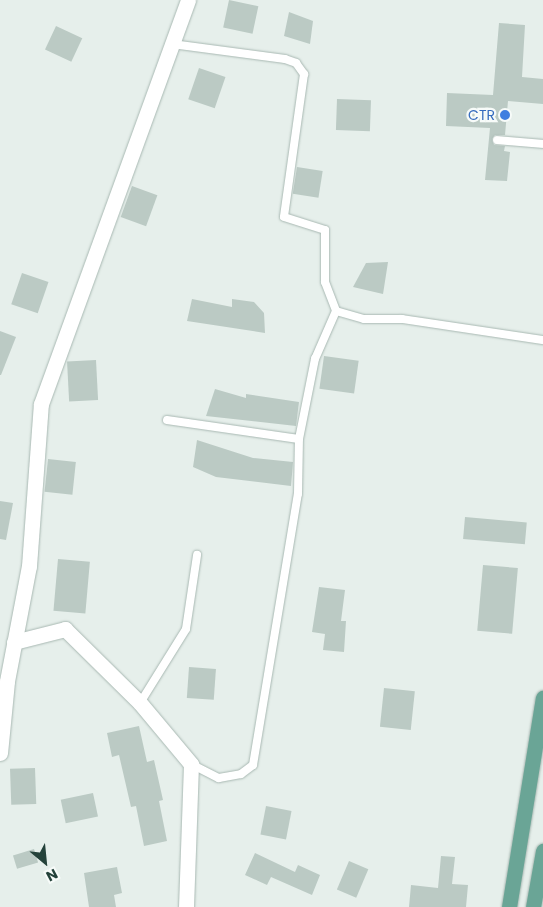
<!DOCTYPE html>
<html>
<head>
<meta charset="utf-8">
<style>
  body { margin:0 }
  #map { position:relative; width:543px; height:907px; overflow:hidden; background:#e6efeb; font-family:Poppins,sans-serif }
  div>[style] { position:absolute }
  [style*='--x'] { left:calc(var(--x)*1px); top:calc(var(--y)*1px); width:calc(var(--w)*1px); rotate:calc(var(--a)*1deg) }
  .building>* { inset:0; background:#bbcac4; transform-origin:0 0 }
  .roads { filter:drop-shadow(0 0 1px #a8b8b2) drop-shadow(0 0 1px #a8b8b2) }
  .lane>* { height:8px; margin:-4px; padding:0 4px; transform-origin:4px; border-radius:4px; background:#fff }
  .street>* { height:15px; margin:-7.5px; padding:0 7.5px; transform-origin:7.5px; border-radius:7.5px; background:#fff }
  .primary>* { height:15px; margin:-7.5px; padding:0 7.5px; transform-origin:7.5px; border-radius:7.5px; background:#6aa596 }
  .dots>* { width:14px; height:14px; translate:-50% -50%; box-sizing:border-box; border:2px solid #f7fbf9; border-radius:50% }
  span { translate:-50% -50%; white-space:nowrap; text-align:center; line-height:1.15; -webkit-text-stroke:4.5px #f7fbf9; paint-order:stroke }
  .shop-label { font-size:14px; color:#366cbe }
  .right { translate:-100% -50%; text-align:right }
  .north { position:absolute; left:20px; top:837px; width:50px; height:50px; -webkit-text-stroke:4px #f7fbf9; paint-order:stroke; rotate:152deg; font-size:14px; font-weight:700; line-height:20px; text-align:center; color:#24423a }
  .north::after { content:''; display:block; margin:auto; width:18px; height:22px; background:#24423a; clip-path:polygon(50% 0,100% 100%,50% 72%,0 100%) }
</style>
</head>
<body>
<div id="map">
  <div class="building">
    <div style="left:229px;top:0;width:30px;height:28px;rotate:12deg"></div>
    <div style="clip-path:polygon(289px 12px,313px 21px,310px 44px,284px 36px)"></div>
    <div style="clip-path:polygon(499px 23px,525px 25px,522px 77px,543px 79px,543px 104px,508px 101px,505px 135px,495px 135px,492px 139px,494px 145px,505px 146px,504px 151px,510px 152px,507px 181px,485px 180px,490px 128px,446px 126px,447px 93px,493px 95px)"></div>
    <div style="left:56px;top:26px;width:29px;height:26px;rotate:25deg"></div>
    <div style="left:199px;top:68px;width:28px;height:33px;rotate:19deg"></div>
    <div style="left:337px;top:99px;width:34px;height:31px;rotate:2deg"></div>
    <div style="left:297px;top:167px;width:26px;height:27px;rotate:9deg"></div>
    <div style="left:132px;top:186px;width:27px;height:33px;rotate:20deg"></div>
    <div style="clip-path:polygon(388px 262px,383px 294px,353px 287px,366px 263px)"></div>
    <div style="left:22px;top:273px;width:28px;height:33px;rotate:19deg"></div>
    <div style="clip-path:polygon(192px 299px,232px 307px,232px 299px,254px 302px,264px 313px,265px 333px,187px 321px)"></div>
    <div style="clip-path:polygon(0 331px,16px 337px,1px 375px,0 375px)"></div>
    <div style="left:324px;top:356px;width:35px;height:33px;rotate:8deg"></div>
    <div style="left:96px;top:360px;width:40px;height:29px;rotate:87deg"></div>
    <div style="clip-path:polygon(215px 389px,246px 398px,246px 394px,299px 402px,296px 426px,206px 416px)"></div>
    <div style="clip-path:polygon(197px 440px,253px 458px,293px 462px,291px 486px,216px 477px,193px 467px)"></div>
    <div style="left:48px;top:459px;width:28px;height:33px;rotate:6deg"></div>
    <div style="clip-path:polygon(0 501px,13px 503px,6px 540px,0 539px)"></div>
    <div style="left:465px;top:517px;width:62px;height:22px;rotate:5deg"></div>
    <div style="left:58px;top:559px;width:32px;height:52px;rotate:5deg"></div>
    <div style="left:483px;top:565px;width:35px;height:66px;rotate:5deg"></div>
    <div style="clip-path:polygon(319px 587px,345px 590px,341px 621px,346px 621px,344px 652px,323px 650px,325px 634px,312px 632px)"></div>
    <div style="left:189px;top:667px;width:27px;height:31px;rotate:4deg"></div>
    <div style="left:384px;top:688px;width:31px;height:39px;rotate:6deg"></div>
    <div style="clip-path:polygon(139px 726px,147px 762px,154px 760px,163px 800px,159px 801px,167px 841px,144px 846px,136px 806px,131px 807px,119px 755px,112px 757px,107px 733px)"></div>
    <div style="left:35px;top:768px;width:36px;height:25px;rotate:88deg"></div>
    <div style="left:93px;top:793px;width:24px;height:33px;rotate:78deg"></div>
    <div style="left:266px;top:806px;width:26px;height:29px;rotate:11deg"></div>
    <div style="left:34px;top:849px;width:14px;height:22px;rotate:73deg"></div>
    <div style="clip-path:polygon(255px 853px,295px 872px,298px 865px,320px 875px,312px 895px,271px 877px,267px 885px,245px 875px)"></div>
    <div style="clip-path:polygon(441px 856px,455px 857px,452px 884px,468px 885px,466px 907px,409px 907px,411px 885px,438px 888px)"></div>
    <div style="left:349px;top:861px;width:21px;height:31px;rotate:23deg"></div>
    <div style="clip-path:polygon(117px 867px,122px 893px,114px 895px,116px 907px,89px 907px,84px 873px)"></div>
  </div>
  <div class="roads">
    <div class="lane">
      <div style="--x:172;--y:44;--w:114;--a:7.6"></div>
      <div style="--x:285;--y:59;--w:12;--a:20"></div>
      <div style="--x:296;--y:63;--w:14;--a:54"></div>
      <div style="--x:304;--y:74;--w:144;--a:98"></div>
      <div style="--x:284;--y:217;--w:43;--a:17.6"></div>
      <div style="--x:325;--y:230;--w:52;--a:90"></div>
      <div style="--x:325;--y:282;--w:31;--a:69"></div>
      <div style="--x:336;--y:311;--w:29;--a:16"></div>
      <div style="--x:364;--y:319;--w:38;--a:0"></div>
      <div style="--x:402;--y:319;--w:143;--a:8.5"></div>
      <div style="--x:497;--y:140;--w:46;--a:5"></div>
      <div style="--x:167;--y:420;--w:133;--a:8.2"></div>
      <div style="--x:299;--y:439;--w:82;--a:-78.7"></div>
      <div style="--x:315;--y:359;--w:52;--a:-66.4"></div>
      <div style="--x:140;--y:703;--w:87;--a:-58.1"></div>
      <div style="--x:186;--y:629;--w:75;--a:-81.5"></div>
      <div style="--x:191;--y:764;--w:31;--a:27"></div>
      <div style="--x:219;--y:778;--w:22;--a:-10"></div>
      <div style="--x:241;--y:774;--w:15;--a:-37"></div>
      <div style="--x:253;--y:765;--w:275;--a:-80.6"></div>
      <div style="--x:298;--y:494;--w:55;--a:-89"></div>
    </div>
    <div class="street">
      <div style="--x:14;--y:642;--w:53;--a:-14.3"></div>
      <div style="--x:65;--y:629;--w:105;--a:44.6"></div>
      <div style="--x:140;--y:703;--w:80;--a:50.1"></div>
      <div style="--x:191;--y:764;--w:143;--a:92"></div>
      <div style="--x:0;--y:753;--w:72;--a:-84.4"></div>
      <div style="--x:7;--y:681;--w:117;--a:-79.2"></div>
      <div style="--x:29;--y:566;--w:162;--a:-85.8"></div>
      <div style="--x:41;--y:404;--w:430;--a:-70"></div>
    </div>
    <div class="primary">
      <div style="--x:509;--y:907;--w:212;--a:-80.8"></div>
      <div style="--x:533;--y:907;--w:57;--a:-79.9"></div>
    </div>
  </div>
  <div class="dots">
    <div style="left:505px;top:115px;background:#3f7fe0"></div>
  </div>
  <div class="shop-label">
    <span class="right" style="left:495px;top:115px">CTR</span>
  </div>
  <div class="north">N</div>
</div>
</body>
</html>
